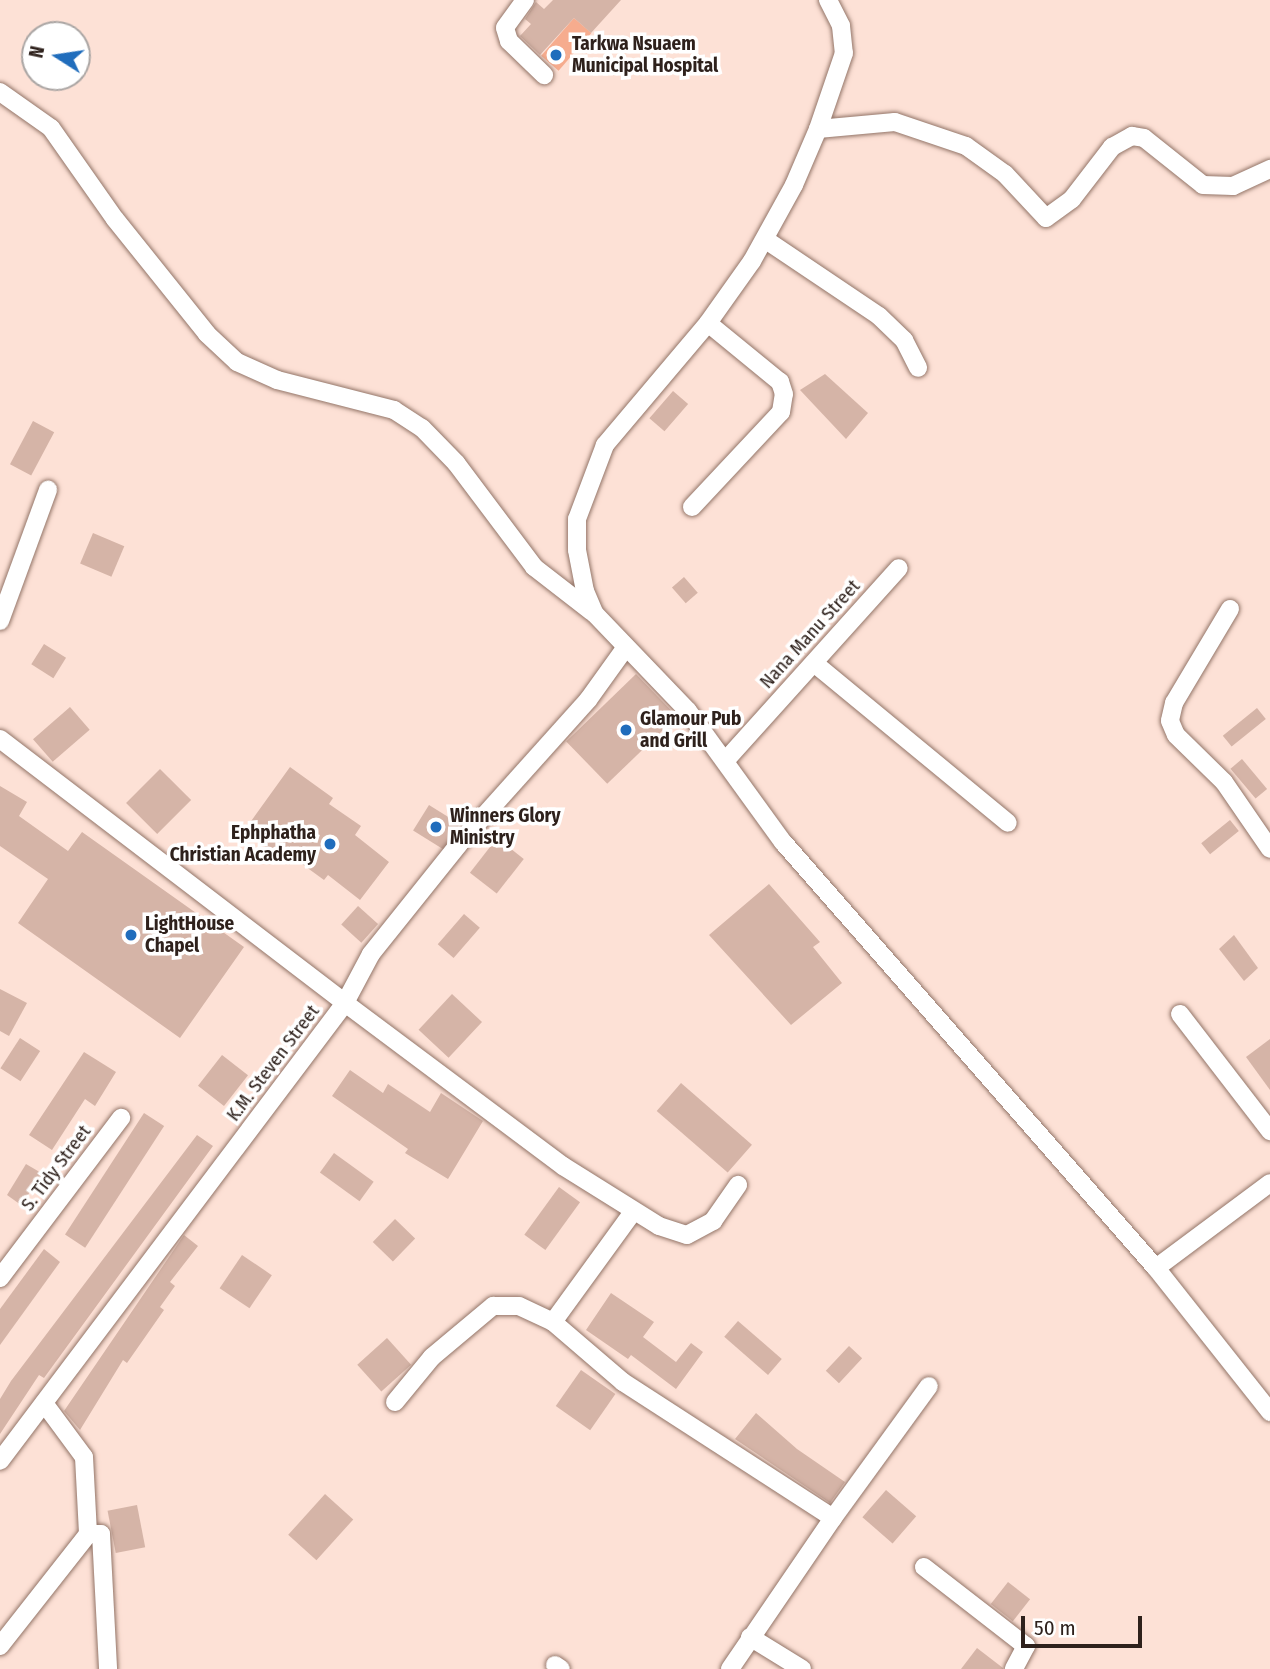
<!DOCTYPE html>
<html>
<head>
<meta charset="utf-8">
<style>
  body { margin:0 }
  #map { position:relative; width:1270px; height:1669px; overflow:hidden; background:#fde1d6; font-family:"Fira Sans Condensed",sans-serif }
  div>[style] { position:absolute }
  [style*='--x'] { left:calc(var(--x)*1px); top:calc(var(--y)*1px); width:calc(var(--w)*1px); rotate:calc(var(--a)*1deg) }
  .green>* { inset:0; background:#f6ac8e; transform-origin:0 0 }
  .building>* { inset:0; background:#d5b4a7; transform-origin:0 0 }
  .roads { filter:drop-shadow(0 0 2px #937568) drop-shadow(0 0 2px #937568) }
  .minor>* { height:18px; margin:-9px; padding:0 9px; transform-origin:9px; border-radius:9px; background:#fff }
  .dots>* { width:19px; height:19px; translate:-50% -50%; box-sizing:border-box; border:4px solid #fff; border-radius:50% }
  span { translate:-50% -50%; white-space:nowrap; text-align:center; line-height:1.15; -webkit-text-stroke:7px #fff; paint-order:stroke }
  .poi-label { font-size:19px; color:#2e211c; font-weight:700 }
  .left { translate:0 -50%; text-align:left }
  .right { translate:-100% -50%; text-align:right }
  .street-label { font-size:19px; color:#2e211c }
  .north { position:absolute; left:21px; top:21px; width:70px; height:70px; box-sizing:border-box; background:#fff; border:2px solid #aba6a4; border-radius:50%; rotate:282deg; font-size:19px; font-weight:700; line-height:28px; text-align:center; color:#2e211c }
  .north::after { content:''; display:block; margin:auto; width:24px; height:32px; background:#206dbc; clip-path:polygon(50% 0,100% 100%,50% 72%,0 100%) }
  .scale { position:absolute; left:1021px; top:1616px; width:121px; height:32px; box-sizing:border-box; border:4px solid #2e211c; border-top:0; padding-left:9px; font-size:21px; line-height:24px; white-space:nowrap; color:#2e211c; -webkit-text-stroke:5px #fff; paint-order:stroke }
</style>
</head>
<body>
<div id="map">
  <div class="green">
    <div style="left:574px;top:18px;width:23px;height:50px;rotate:41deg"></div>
  </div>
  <div class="building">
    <div style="clip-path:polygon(553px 0,621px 0,591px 33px,574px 18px,540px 55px,520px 36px,531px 24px,525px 19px,536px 2px,544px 9px)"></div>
    <div style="clip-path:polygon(825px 374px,868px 413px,846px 439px,800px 390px)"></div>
    <div style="left:673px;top:391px;width:20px;height:36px;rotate:41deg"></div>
    <div style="left:33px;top:421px;width:24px;height:49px;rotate:28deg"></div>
    <div style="left:93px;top:533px;width:34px;height:33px;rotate:23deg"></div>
    <div style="left:684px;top:577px;width:21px;height:16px;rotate:49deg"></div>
    <div style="left:44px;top:644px;width:26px;height:24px;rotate:32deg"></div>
    <div style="left:636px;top:674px;width:59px;height:97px;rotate:46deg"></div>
    <div style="left:70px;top:707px;width:30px;height:49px;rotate:49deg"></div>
    <div style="left:1257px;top:708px;width:14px;height:44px;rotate:51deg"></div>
    <div style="left:1242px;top:759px;width:39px;height:15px;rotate:50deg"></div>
    <div style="clip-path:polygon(290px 767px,333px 798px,329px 804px,361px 826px,355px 835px,389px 862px,360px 900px,328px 875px,324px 880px,291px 856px,286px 862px,244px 831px)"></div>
    <div style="left:160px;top:769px;width:44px;height:48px;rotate:45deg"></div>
    <div style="clip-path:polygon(0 786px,27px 802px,19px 816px,68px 851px,82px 832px,244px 947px,180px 1038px,18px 923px,48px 879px,0 846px)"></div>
    <div style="left:429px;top:805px;width:36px;height:30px;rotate:32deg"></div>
    <div style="left:1230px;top:820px;width:14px;height:37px;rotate:51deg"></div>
    <div style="left:497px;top:838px;width:34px;height:44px;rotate:38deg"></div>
    <div style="clip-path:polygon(769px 884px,820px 942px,813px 947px,842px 983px,791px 1025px,709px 935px)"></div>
    <div style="left:358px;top:906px;width:27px;height:25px;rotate:42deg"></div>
    <div style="left:464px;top:914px;width:21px;height:40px;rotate:41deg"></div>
    <div style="clip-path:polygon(1234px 935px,1258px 968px,1244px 981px,1219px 949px)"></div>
    <div style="clip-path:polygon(0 989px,27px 1003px,9px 1036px,0 1031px)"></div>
    <div style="left:452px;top:994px;width:41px;height:49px;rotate:43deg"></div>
    <div style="left:20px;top:1038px;width:24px;height:36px;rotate:33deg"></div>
    <div style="clip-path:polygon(1270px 1039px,1270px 1090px,1246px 1057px)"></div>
    <div style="clip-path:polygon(84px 1052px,116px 1072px,95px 1106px,85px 1099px,52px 1150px,29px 1135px)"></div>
    <div style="left:222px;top:1055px;width:33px;height:39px;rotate:38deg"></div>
    <div style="clip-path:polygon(350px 1070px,383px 1093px,388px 1084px,430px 1112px,441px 1093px,483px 1121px,448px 1179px,405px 1153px,408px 1149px,332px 1096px)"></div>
    <div style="left:681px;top:1083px;width:94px;height:37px;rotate:41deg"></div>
    <div style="left:144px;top:1113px;width:24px;height:145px;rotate:33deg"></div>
    <div style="clip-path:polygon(197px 1135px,213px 1146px,44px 1378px,39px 1375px,0 1434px,0 1399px,11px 1381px)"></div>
    <div style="left:334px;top:1153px;width:49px;height:24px;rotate:36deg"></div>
    <div style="clip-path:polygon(26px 1164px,43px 1174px,21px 1205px,7px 1195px)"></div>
    <div style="left:559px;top:1187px;width:26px;height:59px;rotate:36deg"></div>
    <div style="left:395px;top:1219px;width:28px;height:32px;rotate:44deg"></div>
    <div style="clip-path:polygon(184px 1235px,198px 1246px,170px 1282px,175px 1286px,160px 1307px,164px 1310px,127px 1363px,123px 1360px,80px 1430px,64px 1411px)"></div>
    <div style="clip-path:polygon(44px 1249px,60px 1262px,0 1345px,0 1309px)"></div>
    <div style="left:242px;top:1255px;width:36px;height:40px;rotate:34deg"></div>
    <div style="clip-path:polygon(611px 1293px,654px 1322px,643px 1337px,676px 1362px,691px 1343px,703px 1352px,676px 1389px,631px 1355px,628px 1359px,586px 1330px)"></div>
    <div style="left:738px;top:1321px;width:58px;height:21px;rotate:41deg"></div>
    <div style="left:387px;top:1338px;width:36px;height:40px;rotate:48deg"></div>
    <div style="left:849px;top:1346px;width:18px;height:34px;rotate:43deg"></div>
    <div style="left:581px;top:1370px;width:42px;height:44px;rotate:35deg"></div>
    <div style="clip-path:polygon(756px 1413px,797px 1449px,845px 1482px,830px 1503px,735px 1439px)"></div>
    <div style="left:886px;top:1490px;width:40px;height:36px;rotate:41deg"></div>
    <div style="left:325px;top:1494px;width:38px;height:55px;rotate:42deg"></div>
    <div style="left:137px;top:1505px;width:43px;height:30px;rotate:79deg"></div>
    <div style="left:1008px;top:1582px;width:28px;height:28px;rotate:38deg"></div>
    <div style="clip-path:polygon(977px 1648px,1003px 1668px,1003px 1669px,961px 1669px)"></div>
  </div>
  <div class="roads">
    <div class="minor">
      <div style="--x:525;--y:0;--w:34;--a:126"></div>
      <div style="--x:505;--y:28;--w:14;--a:73"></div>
      <div style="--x:509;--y:41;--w:49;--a:44.2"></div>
      <div style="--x:828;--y:0;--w:29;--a:63"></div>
      <div style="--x:841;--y:26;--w:27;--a:84"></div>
      <div style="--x:844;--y:53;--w:80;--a:108.9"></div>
      <div style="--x:818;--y:129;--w:61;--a:113.2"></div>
      <div style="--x:794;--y:185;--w:87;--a:118.9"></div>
      <div style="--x:752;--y:261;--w:76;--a:125.4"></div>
      <div style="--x:708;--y:323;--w:160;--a:130.2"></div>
      <div style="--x:605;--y:445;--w:79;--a:110.7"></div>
      <div style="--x:577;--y:519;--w:31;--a:90"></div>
      <div style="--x:577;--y:550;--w:42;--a:79"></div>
      <div style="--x:585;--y:591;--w:25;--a:67"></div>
      <div style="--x:595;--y:614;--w:134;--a:46.2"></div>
      <div style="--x:688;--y:711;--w:162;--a:54.1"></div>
      <div style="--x:783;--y:842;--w:566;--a:48.8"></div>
      <div style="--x:1156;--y:1268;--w:184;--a:51.6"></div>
      <div style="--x:0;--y:92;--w:62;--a:35.2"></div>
      <div style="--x:51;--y:128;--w:111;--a:54.9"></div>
      <div style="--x:115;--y:219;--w:147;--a:51.3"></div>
      <div style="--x:207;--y:334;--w:41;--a:43"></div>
      <div style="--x:237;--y:362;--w:44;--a:24.2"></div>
      <div style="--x:277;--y:380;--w:121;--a:14.4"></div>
      <div style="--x:394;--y:410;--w:33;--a:33"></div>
      <div style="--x:422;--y:428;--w:49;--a:45.8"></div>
      <div style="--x:456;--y:463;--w:130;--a:53.1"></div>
      <div style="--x:534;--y:567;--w:73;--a:37.8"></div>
      <div style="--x:818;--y:129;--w:77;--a:-5.2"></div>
      <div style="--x:895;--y:122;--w:75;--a:18.7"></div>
      <div style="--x:966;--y:146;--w:48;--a:35.7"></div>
      <div style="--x:1005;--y:174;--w:60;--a:47"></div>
      <div style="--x:1046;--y:218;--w:32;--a:-36"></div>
      <div style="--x:1072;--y:199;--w:66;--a:-52.4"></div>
      <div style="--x:1112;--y:147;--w:23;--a:-29"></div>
      <div style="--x:1132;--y:136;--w:12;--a:9"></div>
      <div style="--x:1144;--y:138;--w:75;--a:38.5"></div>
      <div style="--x:1203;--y:185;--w:30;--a:2"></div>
      <div style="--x:1233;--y:186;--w:41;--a:-24.7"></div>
      <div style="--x:766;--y:240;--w:136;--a:33.9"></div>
      <div style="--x:879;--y:316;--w:35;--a:44"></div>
      <div style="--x:904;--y:340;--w:31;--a:63"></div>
      <div style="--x:692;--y:507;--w:130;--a:-46.9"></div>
      <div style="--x:781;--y:412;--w:18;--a:-81"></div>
      <div style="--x:784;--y:394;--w:13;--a:-108"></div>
      <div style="--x:780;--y:382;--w:93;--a:-140.7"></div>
      <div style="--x:1230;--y:609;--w:109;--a:120.8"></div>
      <div style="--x:1174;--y:703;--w:18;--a:103"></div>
      <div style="--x:1170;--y:721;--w:15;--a:67"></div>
      <div style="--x:1176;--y:735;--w:67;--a:44.4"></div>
      <div style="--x:1224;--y:782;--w:81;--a:55.5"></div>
      <div style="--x:0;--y:621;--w:140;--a:-69.9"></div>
      <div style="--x:626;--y:647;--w:65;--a:125.6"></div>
      <div style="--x:588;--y:700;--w:193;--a:131.9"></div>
      <div style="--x:459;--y:844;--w:141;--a:128.7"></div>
      <div style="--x:371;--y:954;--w:55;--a:118"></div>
      <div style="--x:345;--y:1003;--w:272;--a:36.8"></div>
      <div style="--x:563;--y:1166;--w:113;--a:32"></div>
      <div style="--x:659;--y:1226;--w:29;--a:18"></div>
      <div style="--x:687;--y:1235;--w:30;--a:-28"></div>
      <div style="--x:713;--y:1221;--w:44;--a:-55.2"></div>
      <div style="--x:814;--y:663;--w:251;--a:39.5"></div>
      <div style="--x:0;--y:739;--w:434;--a:37.4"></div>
      <div style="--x:345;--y:1003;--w:573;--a:126.99"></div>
      <div style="--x:726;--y:760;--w:258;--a:-48"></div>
      <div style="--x:1180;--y:1014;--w:148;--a:52.4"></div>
      <div style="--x:1156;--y:1268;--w:142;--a:-36.7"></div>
      <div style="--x:0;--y:1278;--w:201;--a:-52.9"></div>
      <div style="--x:553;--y:1322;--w:136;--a:-54"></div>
      <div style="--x:395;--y:1402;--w:58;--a:-50.6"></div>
      <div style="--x:432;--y:1357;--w:80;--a:-39.9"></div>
      <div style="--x:493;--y:1306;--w:26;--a:0"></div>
      <div style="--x:519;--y:1306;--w:38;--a:25"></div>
      <div style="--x:553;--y:1322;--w:92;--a:40.6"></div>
      <div style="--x:623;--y:1382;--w:250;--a:32.9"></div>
      <div style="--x:833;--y:1518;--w:183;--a:124.3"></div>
      <div style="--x:44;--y:1403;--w:67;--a:53.5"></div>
      <div style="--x:84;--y:1457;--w:77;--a:87"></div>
      <div style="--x:88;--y:1534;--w:13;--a:0"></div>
      <div style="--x:101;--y:1534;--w:135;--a:87"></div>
      <div style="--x:833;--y:1518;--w:163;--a:-54"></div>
      <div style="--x:924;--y:1567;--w:129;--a:37.8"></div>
      <div style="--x:1026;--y:1646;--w:26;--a:118"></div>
      <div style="--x:750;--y:1637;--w:61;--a:31.6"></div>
      <div style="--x:0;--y:1646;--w:142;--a:-51.8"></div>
      <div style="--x:555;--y:1665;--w:7;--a:34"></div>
    </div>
  </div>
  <div class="dots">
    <div style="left:556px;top:55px;background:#206dbc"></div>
    <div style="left:626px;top:730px;background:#206dbc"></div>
    <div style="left:436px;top:827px;background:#206dbc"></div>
    <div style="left:330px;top:844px;background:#206dbc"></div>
    <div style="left:131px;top:935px;background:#206dbc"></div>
  </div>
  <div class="poi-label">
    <span class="left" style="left:572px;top:55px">Tarkwa Nsuaem<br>Municipal Hospital</span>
    <span class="left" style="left:640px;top:730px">Glamour Pub<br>and Grill</span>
    <span class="left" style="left:450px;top:827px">Winners Glory<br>Ministry</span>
    <span class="right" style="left:316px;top:844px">Ephphatha<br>Christian Academy</span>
    <span class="left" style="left:145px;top:935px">LightHouse<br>Chapel</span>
  </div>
  <div class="street-label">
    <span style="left:810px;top:634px;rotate:-48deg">Nana Manu Street</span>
    <span style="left:273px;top:1063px;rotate:-53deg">K.M. Steven Street</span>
    <span style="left:56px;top:1168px;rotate:-53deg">S. Tidy Street</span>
  </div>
  <div class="north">N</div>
  <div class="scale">50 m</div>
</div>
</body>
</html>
